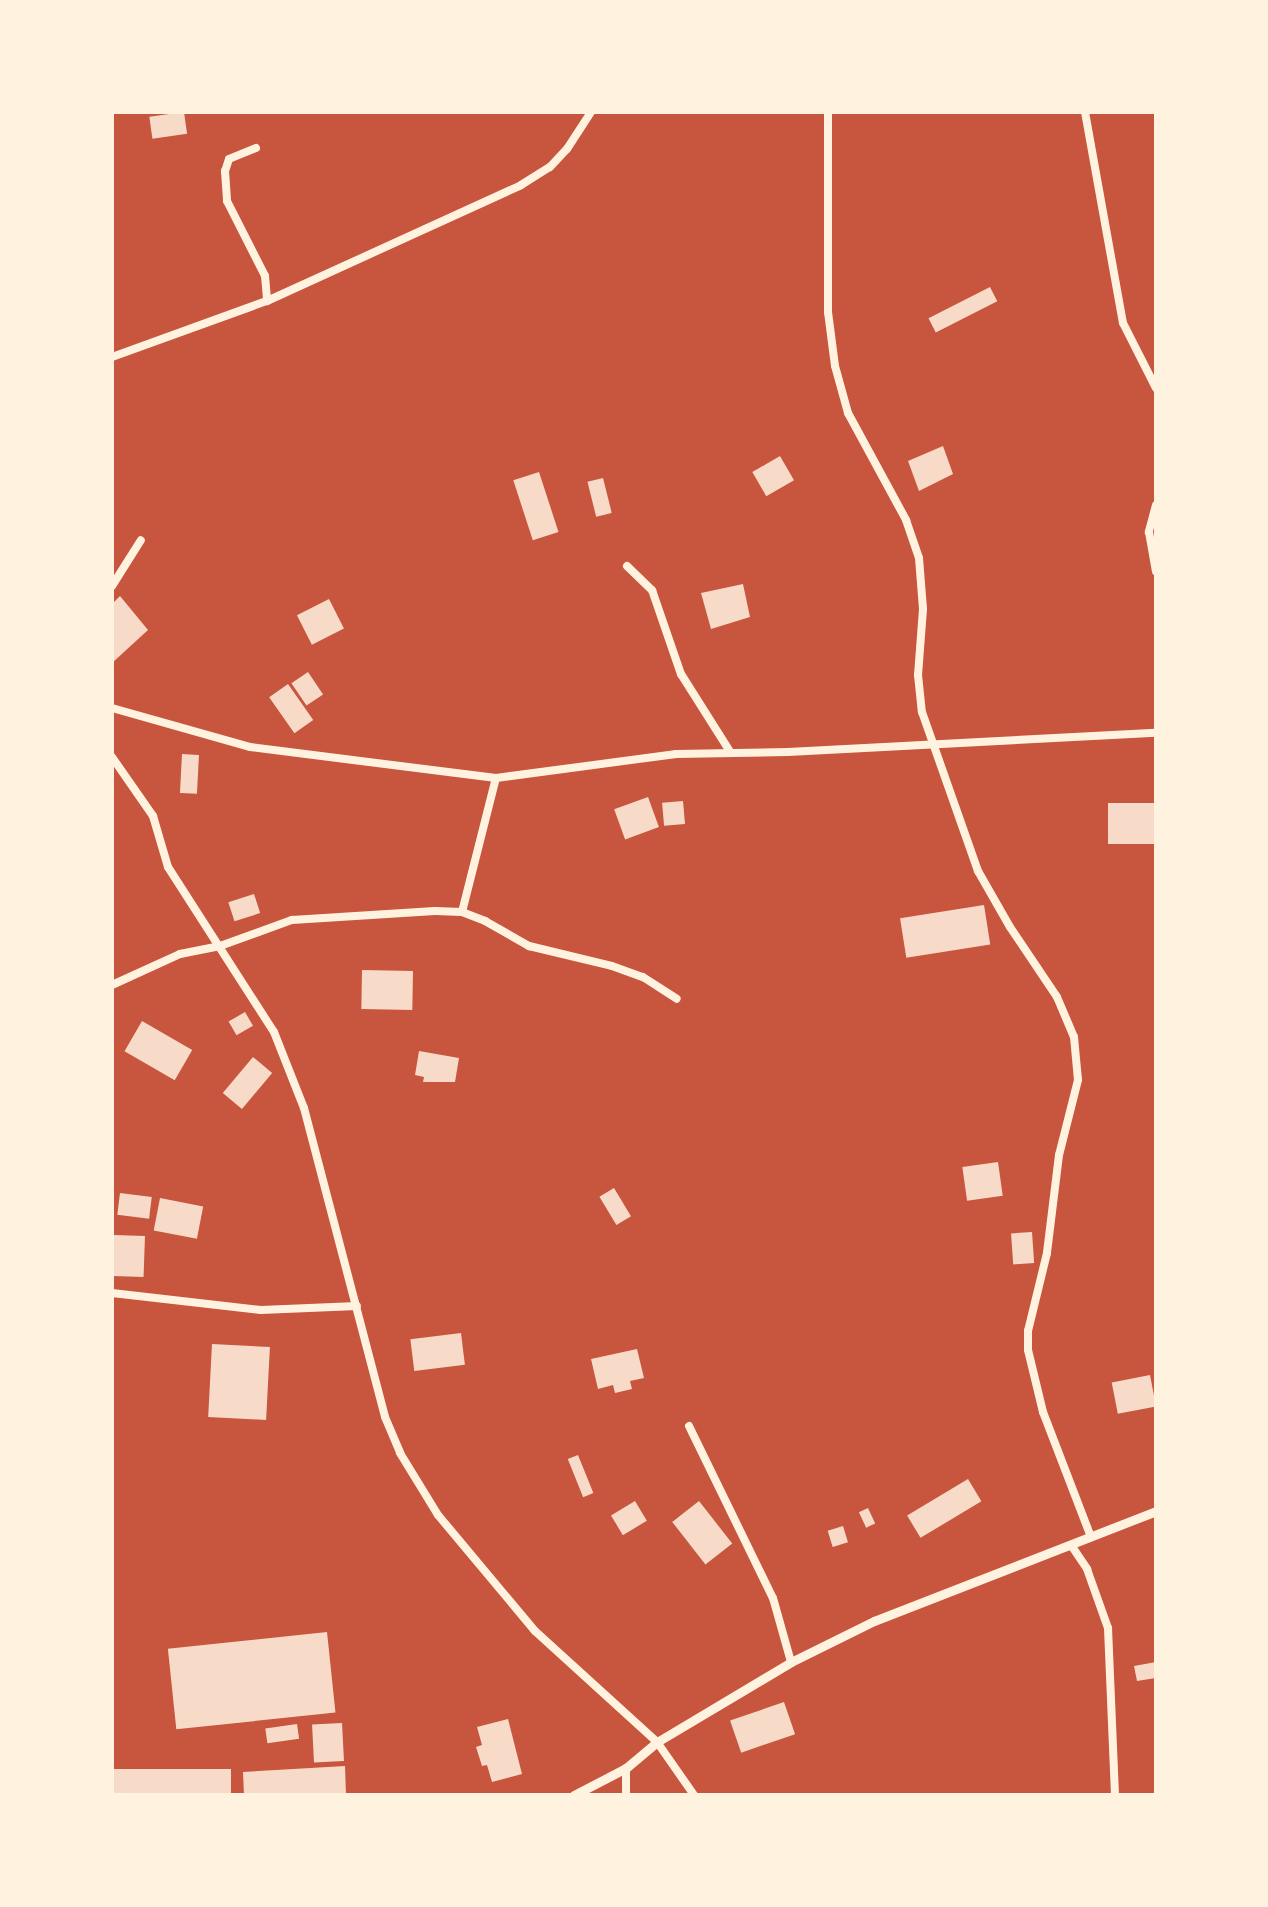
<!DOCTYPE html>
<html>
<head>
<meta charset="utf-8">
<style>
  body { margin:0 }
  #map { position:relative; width:1268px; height:1907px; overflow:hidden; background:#c8553d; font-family:"Titillium Web",sans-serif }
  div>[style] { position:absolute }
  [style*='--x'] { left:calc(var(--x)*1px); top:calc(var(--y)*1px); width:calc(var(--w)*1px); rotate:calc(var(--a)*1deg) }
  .building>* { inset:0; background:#f7dbc8; transform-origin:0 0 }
  .minor>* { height:8px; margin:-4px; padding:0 4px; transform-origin:4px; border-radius:4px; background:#fff3e0 }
  .tertiary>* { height:9px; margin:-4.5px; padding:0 4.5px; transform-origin:4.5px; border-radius:4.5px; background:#fff3e0 }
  span { translate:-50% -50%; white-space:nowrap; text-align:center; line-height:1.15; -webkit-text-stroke:8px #fff3e0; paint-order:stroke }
  .frame { position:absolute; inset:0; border:114px solid #fff3e0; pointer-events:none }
</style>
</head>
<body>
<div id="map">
  <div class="building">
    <div style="left:184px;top:112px;width:22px;height:35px;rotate:82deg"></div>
    <div style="left:990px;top:287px;width:16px;height:69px;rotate:63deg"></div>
    <div style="clip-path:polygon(943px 446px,953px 474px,919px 491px,908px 461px)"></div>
    <div style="left:780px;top:456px;width:28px;height:32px;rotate:60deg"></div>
    <div style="left:539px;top:472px;width:63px;height:27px;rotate:72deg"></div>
    <div style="left:603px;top:478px;width:36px;height:16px;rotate:76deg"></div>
    <div style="clip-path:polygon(743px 584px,750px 617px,711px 629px,701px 593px)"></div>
    <div style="clip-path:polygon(120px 596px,148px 630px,112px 663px,112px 604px)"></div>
    <div style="left:329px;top:599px;width:33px;height:36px;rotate:63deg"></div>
    <div style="left:308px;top:672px;width:27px;height:20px;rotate:56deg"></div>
    <div style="left:288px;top:684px;width:44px;height:23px;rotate:55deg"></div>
    <div style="left:182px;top:754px;width:17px;height:39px;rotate:3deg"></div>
    <div style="left:648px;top:797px;width:32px;height:36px;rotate:70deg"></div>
    <div style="left:683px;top:801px;width:23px;height:21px;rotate:85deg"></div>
    <div style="left:1156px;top:803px;width:41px;height:48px;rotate:90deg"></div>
    <div style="left:254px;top:894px;width:20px;height:27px;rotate:72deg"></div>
    <div style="left:984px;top:905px;width:40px;height:85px;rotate:81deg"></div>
    <div style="left:362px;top:970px;width:51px;height:39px;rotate:1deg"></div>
    <div style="left:245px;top:1012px;width:16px;height:19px;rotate:60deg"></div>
    <div style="left:142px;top:1021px;width:58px;height:35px;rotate:30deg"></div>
    <div style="clip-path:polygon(419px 1051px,459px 1058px,455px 1082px,423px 1082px,424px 1077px,415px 1075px)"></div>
    <div style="left:253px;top:1057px;width:25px;height:47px;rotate:40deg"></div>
    <div style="left:998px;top:1162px;width:34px;height:36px;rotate:82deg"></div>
    <div style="left:614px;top:1188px;width:33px;height:17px;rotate:59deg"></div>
    <div style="left:120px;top:1193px;width:32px;height:22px;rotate:7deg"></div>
    <div style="left:160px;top:1198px;width:44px;height:33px;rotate:11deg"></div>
    <div style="left:1032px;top:1232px;width:31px;height:21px;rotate:86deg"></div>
    <div style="left:114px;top:1235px;width:31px;height:41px;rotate:2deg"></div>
    <div style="left:461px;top:1333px;width:32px;height:51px;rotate:83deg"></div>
    <div style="left:212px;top:1344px;width:58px;height:73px;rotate:3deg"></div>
    <div style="clip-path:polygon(637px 1349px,644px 1378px,630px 1381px,632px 1389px,615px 1393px,613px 1385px,598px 1389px,591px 1359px)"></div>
    <div style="left:1150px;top:1375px;width:32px;height:39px;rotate:79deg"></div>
    <div style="left:578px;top:1455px;width:41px;height:11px;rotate:68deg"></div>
    <div style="left:968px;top:1479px;width:26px;height:71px;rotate:59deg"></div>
    <div style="left:635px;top:1501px;width:23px;height:28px;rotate:59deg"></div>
    <div style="left:699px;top:1501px;width:54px;height:34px;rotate:52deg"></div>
    <div style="left:868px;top:1508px;width:17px;height:10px;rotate:65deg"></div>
    <div style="left:843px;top:1526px;width:17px;height:16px;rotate:73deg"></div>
    <div style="left:327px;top:1632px;width:81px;height:160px;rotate:84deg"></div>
    <div style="clip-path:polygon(1156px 1662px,1156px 1678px,1137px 1681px,1134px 1666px)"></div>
    <div style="left:784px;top:1702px;width:34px;height:57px;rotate:71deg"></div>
    <div style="clip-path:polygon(508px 1719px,522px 1774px,492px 1782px,487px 1765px,482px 1766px,476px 1747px,482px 1745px,477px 1727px)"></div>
    <div style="left:342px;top:1723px;width:38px;height:30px;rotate:87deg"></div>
    <div style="left:297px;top:1724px;width:15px;height:32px;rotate:82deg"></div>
    <div style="clip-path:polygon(345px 1766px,346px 1795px,244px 1795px,243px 1772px)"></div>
    <div style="left:112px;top:1769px;width:119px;height:26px"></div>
  </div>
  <div class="minor">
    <div style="--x:828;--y:112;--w:200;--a:90"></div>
    <div style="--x:828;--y:312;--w:54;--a:82.6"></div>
    <div style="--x:835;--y:366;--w:49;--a:74.5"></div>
    <div style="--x:848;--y:413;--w:122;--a:61.5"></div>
    <div style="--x:906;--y:520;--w:40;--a:71.1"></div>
    <div style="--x:919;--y:558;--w:51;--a:85.5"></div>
    <div style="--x:923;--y:609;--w:66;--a:94.3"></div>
    <div style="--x:918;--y:675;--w:37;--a:84"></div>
    <div style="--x:922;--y:712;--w:169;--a:70.6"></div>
    <div style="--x:978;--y:871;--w:64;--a:60.3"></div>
    <div style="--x:1010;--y:927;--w:84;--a:56.1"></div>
    <div style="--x:1057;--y:997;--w:43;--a:67"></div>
    <div style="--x:1074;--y:1037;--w:43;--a:84.7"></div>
    <div style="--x:1078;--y:1080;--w:77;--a:104.2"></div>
    <div style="--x:1059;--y:1155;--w:99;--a:97"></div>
    <div style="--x:1047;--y:1253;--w:80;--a:103.7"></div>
    <div style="--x:1028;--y:1331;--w:19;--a:90"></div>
    <div style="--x:1028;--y:1350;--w:64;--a:76.4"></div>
    <div style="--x:1043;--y:1412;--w:134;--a:69"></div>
    <div style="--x:1085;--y:112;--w:214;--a:79.8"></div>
    <div style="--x:1123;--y:323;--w:73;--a:63.1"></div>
    <div style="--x:256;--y:148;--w:29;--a:158"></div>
    <div style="--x:229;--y:159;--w:13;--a:108"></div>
    <div style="--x:225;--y:171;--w:30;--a:86"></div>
    <div style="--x:227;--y:201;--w:84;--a:63.1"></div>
    <div style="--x:265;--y:276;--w:25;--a:85"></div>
    <div style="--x:112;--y:357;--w:165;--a:-19.9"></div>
    <div style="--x:267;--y:301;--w:279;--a:-24.5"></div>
    <div style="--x:521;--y:185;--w:34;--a:-32"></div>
    <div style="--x:550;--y:167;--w:25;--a:-47"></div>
    <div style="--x:567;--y:149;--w:44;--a:-57"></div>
    <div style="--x:1156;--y:505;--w:28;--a:105"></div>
    <div style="--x:1149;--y:532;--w:40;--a:80"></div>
    <div style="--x:627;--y:566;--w:35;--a:44"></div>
    <div style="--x:652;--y:590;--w:89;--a:71"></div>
    <div style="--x:681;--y:674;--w:90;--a:57.7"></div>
    <div style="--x:112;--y:586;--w:54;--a:-57.8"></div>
    <div style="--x:112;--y:708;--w:143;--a:15.8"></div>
    <div style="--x:250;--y:747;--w:248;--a:7.2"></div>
    <div style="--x:496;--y:778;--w:182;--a:-7.6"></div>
    <div style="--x:676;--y:754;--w:112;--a:-1"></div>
    <div style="--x:788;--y:752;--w:368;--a:-3"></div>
    <div style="--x:112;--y:757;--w:72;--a:55.2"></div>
    <div style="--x:153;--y:816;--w:53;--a:73.6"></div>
    <div style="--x:168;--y:867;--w:196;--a:57.3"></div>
    <div style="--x:274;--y:1032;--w:82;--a:68.5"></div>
    <div style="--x:304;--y:1108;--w:319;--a:75.3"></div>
    <div style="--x:385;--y:1417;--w:39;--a:67"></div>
    <div style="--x:400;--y:1453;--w:73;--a:58.5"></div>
    <div style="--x:438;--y:1515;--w:151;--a:50.1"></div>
    <div style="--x:535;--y:1631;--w:165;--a:42.3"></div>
    <div style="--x:657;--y:1742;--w:65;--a:55.1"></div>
    <div style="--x:462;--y:912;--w:138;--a:-75.8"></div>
    <div style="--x:112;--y:985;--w:75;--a:-24.5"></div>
    <div style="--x:180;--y:954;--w:41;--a:-11.3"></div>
    <div style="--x:220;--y:946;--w:77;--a:-19.9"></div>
    <div style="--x:292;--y:920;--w:143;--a:-3.6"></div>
    <div style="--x:435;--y:911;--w:27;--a:2"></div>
    <div style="--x:462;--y:912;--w:25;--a:21"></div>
    <div style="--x:485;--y:921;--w:51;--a:29.6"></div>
    <div style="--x:529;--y:946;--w:85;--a:13.5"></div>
    <div style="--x:612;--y:966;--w:33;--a:20"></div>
    <div style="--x:643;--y:977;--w:40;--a:32.9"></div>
    <div style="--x:112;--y:1293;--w:150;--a:6.5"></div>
    <div style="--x:261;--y:1310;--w:96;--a:-2.4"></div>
    <div style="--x:689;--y:1426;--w:191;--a:64"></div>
    <div style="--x:773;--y:1598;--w:66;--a:74.3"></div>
    <div style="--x:1071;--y:1545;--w:29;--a:56"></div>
    <div style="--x:1087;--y:1569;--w:63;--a:70.4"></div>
    <div style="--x:1108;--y:1628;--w:167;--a:87.6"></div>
    <div style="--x:626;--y:1768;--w:27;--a:90"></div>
  </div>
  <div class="tertiary">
    <div style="--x:574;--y:1795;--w:59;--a:-27.4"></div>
    <div style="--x:626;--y:1768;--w:40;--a:-40"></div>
    <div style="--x:657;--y:1742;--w:156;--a:-30.8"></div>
    <div style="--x:791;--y:1662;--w:93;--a:-26.3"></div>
    <div style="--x:874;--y:1621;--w:303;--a:-21.3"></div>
  </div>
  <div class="frame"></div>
</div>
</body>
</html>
